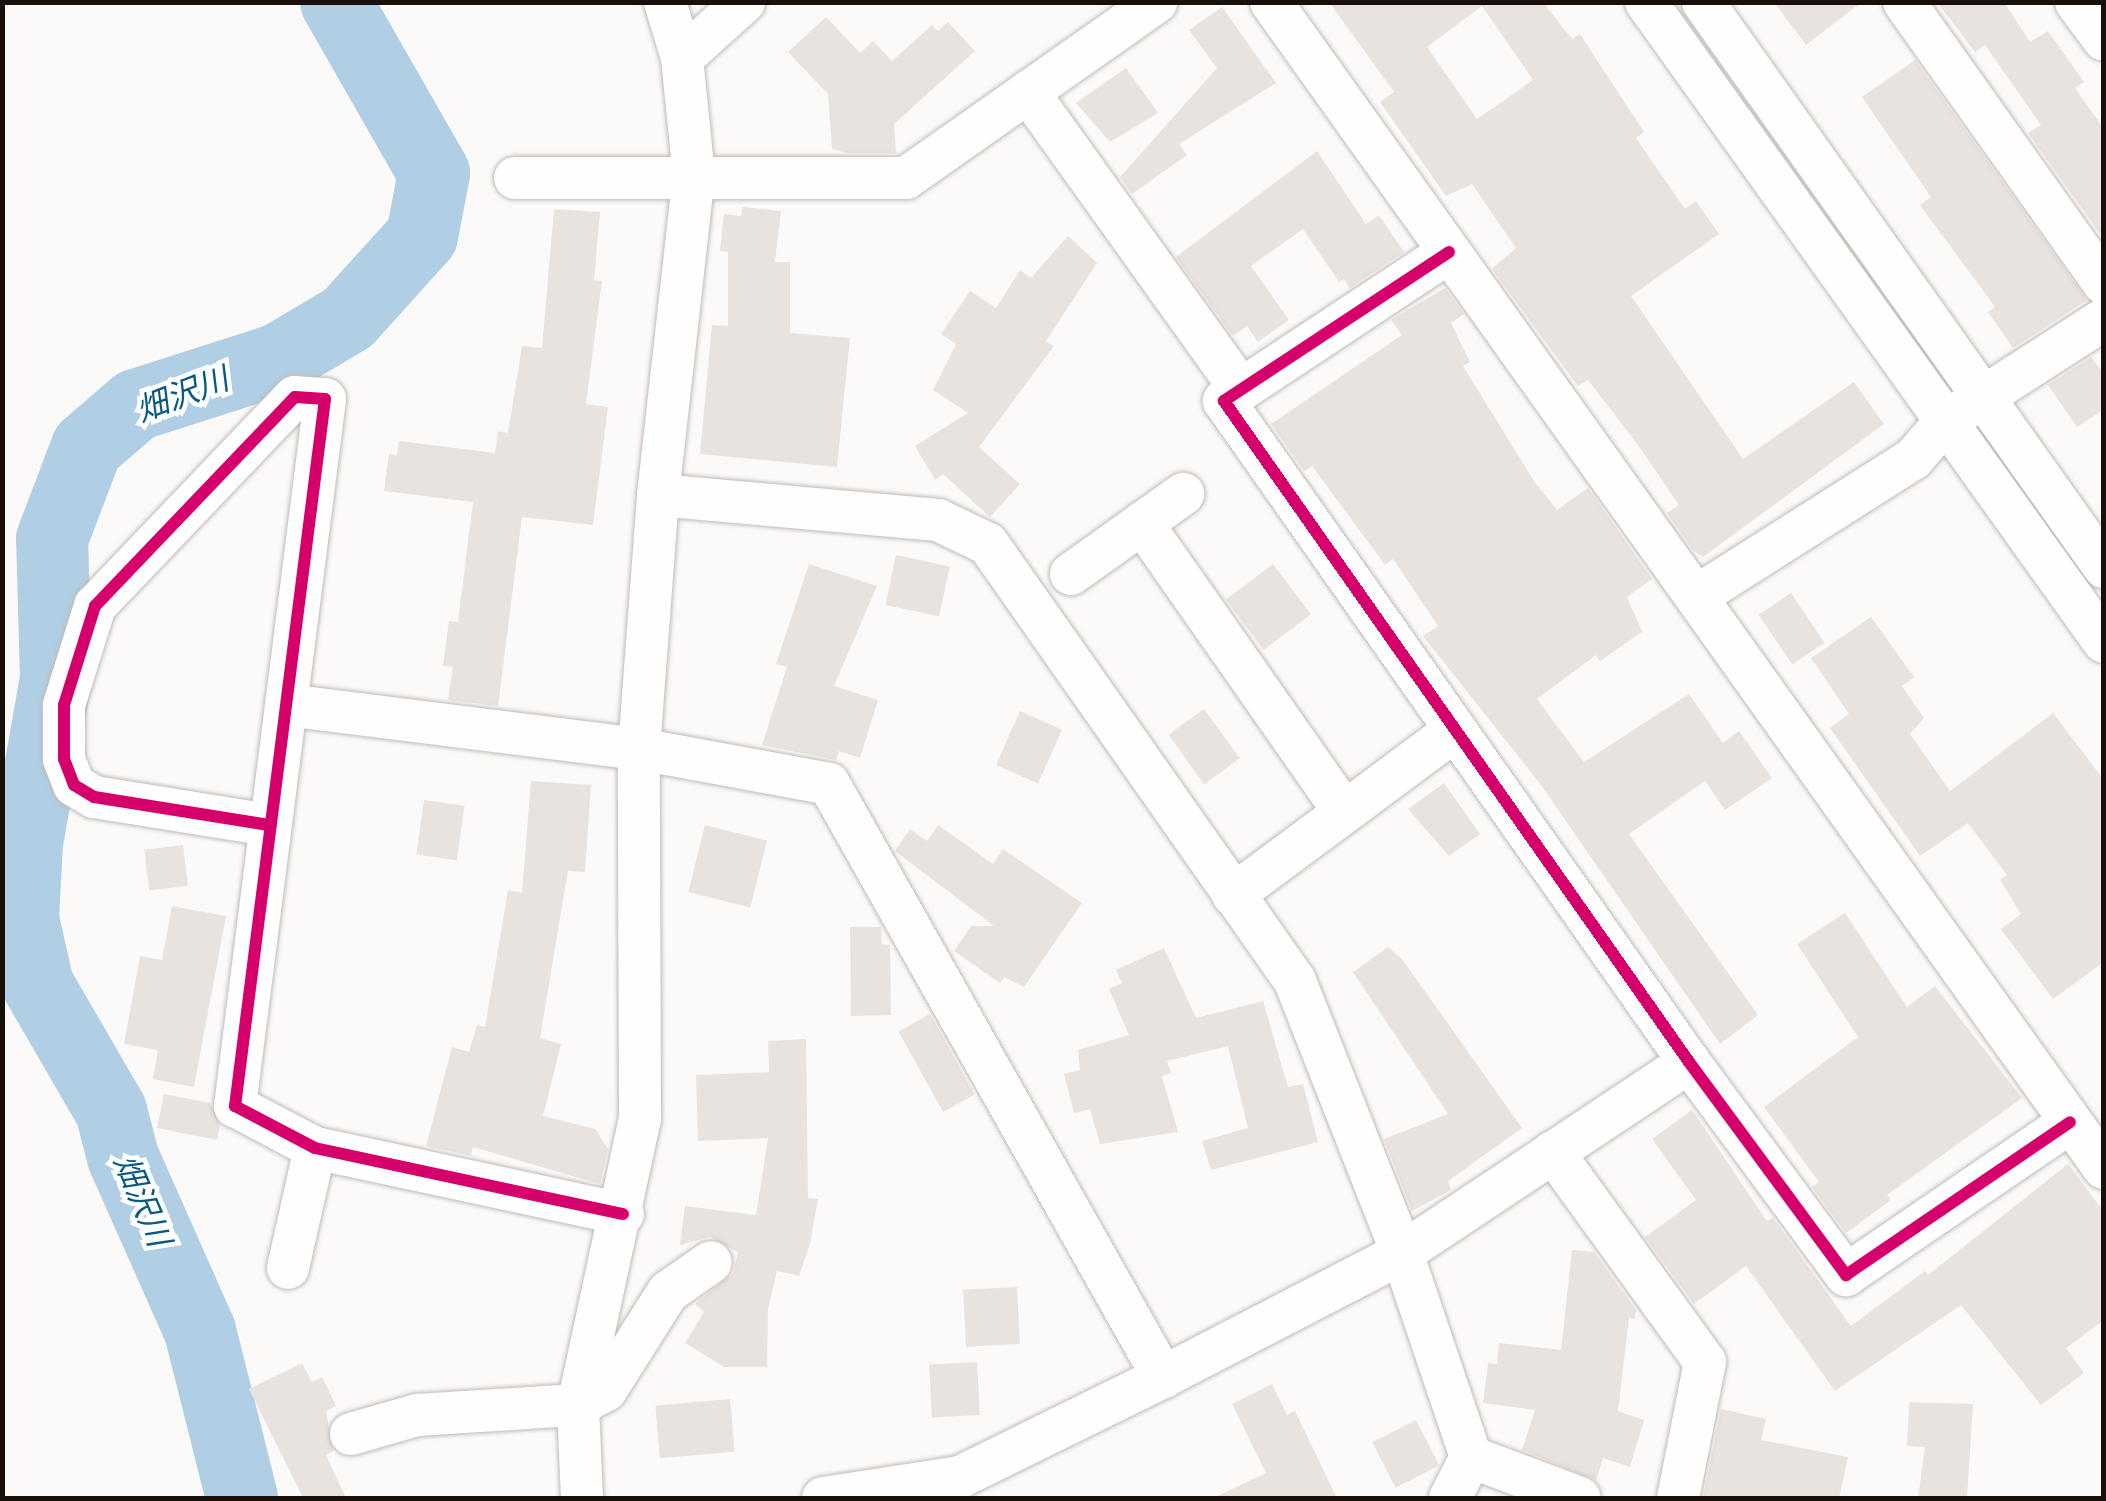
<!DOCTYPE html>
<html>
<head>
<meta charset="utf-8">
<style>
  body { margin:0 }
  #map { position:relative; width:2106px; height:1501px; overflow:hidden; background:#fcfaf8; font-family:"Titillium Web","Noto Sans JP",sans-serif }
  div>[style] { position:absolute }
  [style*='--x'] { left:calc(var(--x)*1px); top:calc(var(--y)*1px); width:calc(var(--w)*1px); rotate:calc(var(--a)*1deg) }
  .river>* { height:72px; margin:-36px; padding:0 36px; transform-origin:36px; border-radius:36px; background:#b0cfe4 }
  .building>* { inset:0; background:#e8e3de; transform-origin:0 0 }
  .roads { filter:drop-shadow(0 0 2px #c0bab7) drop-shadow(0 0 2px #c0bab7) }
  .minor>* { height:42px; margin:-21px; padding:0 21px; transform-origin:21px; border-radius:21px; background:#fffefe }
  .cycleway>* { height:12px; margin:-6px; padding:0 6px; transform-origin:6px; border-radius:6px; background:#d6006c }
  span { translate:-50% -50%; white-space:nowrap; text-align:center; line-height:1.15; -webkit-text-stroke:9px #fff; paint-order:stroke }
  .water-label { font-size:32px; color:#095a81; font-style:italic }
  .frame { position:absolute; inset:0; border:5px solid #19100b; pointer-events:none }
</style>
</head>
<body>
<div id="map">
  <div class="river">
    <div style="--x:242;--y:1498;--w:172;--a:-104.1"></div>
    <div style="--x:200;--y:1331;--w:190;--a:-113.9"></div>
    <div style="--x:123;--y:1157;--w:48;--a:-104.6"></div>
    <div style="--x:111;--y:1111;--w:146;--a:-120.1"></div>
    <div style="--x:38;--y:985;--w:68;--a:-102.8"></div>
    <div style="--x:23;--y:919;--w:76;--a:-87"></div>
    <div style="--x:27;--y:843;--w:167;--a:-80"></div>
    <div style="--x:56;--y:679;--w:140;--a:-91.6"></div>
    <div style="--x:52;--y:539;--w:98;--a:-69.2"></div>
    <div style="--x:87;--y:447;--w:65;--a:-40.6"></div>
    <div style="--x:136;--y:405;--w:150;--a:-17.8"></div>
    <div style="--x:279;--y:359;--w:80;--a:-30.7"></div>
    <div style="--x:348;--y:318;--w:110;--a:-47.9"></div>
    <div style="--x:422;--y:236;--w:64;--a:-79.2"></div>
    <div style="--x:434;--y:173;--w:197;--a:-119.8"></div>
  </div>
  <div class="building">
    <div style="clip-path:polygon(evenodd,1329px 2px,1543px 2px,1572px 39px,1580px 34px,1644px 132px,1636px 138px,1685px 209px,1696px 201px,1719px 234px,1631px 296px,1743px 459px,1854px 382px,1884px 424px,1703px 557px,1693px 550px,1667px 513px,1679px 505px,1638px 445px,1588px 380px,1578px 386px,1492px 269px,1516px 248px,1472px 184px,1446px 196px,1380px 102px,1394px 92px,1329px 2px,1482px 6px,1533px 80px,1477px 119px,1427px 47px,1482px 6px)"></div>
    <div style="clip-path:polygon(1774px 2px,1862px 2px,1806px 45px)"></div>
    <div style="clip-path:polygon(1937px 2px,2004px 2px,2030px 42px,2048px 31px,2084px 82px,2075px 88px,2104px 129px,2104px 239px,2028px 133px,2041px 125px,1985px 45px,1975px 52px)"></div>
    <div style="clip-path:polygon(1222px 7px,1276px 83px,1179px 144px,1187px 155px,1132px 194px,1120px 177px,1217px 68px,1189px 30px)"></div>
    <div style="clip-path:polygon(826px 17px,860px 53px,873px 41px,892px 61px,932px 25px,938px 31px,948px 22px,975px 51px,894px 124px,896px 153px,847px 153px,832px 149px,828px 94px,788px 52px)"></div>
    <div style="clip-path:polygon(1915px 60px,2087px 300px,2013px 348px,1988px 312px,1995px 307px,1920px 205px,1931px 197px,1862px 97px)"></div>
    <div style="clip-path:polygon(1126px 68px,1158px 113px,1110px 142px,1076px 103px)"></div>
    <div style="clip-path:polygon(1317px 151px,1366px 224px,1379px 215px,1404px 252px,1350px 288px,1344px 279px,1339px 282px,1303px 229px,1251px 266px,1289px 320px,1258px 342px,1247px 326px,1233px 336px,1176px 257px)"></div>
    <div style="clip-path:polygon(742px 207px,781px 211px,775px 262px,790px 262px,790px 333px,850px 338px,837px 467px,700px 454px,712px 325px,728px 326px,728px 252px,720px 251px,724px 214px,741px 216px)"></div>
    <div style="clip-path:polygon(554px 209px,600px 212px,594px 280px,602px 281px,586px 404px,608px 407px,593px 525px,522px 517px,498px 706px,448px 700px,453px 667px,443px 666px,449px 621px,458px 622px,473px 502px,384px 491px,389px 454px,397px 455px,399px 441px,495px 453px,498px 431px,508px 433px,522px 346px,542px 348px)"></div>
    <div style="clip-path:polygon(1068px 236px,1097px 263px,1046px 341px,1054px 346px,979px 447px,1020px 484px,990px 517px,943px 474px,935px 480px,915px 446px,968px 413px,933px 390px,956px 344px,941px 334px,970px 291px,996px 308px,1020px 270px,1031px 278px)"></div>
    <div style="clip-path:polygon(1445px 288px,1464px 314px,1451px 323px,1470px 362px,1463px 366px,1534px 481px,1557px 510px,1588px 488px,1652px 579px,1627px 597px,1642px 632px,1600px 661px,1596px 655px,1537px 699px,1584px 762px,1689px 694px,1723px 743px,1739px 731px,1772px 778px,1725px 810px,1705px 781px,1629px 834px,1758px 1015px,1720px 1044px,1541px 785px,1423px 636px,1438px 626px,1393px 559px,1385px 565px,1312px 466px,1304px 471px,1271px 424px,1402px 335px,1391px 320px)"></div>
    <div style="clip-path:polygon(2091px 357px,2104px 374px,2104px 409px,2077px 427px,2048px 385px)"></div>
    <div style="left:896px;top:555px;width:55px;height:51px;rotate:12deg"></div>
    <div style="clip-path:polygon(809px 564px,877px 586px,834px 686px,878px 700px,860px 758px,839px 751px,836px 760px,762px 745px,787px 667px,776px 664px)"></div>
    <div style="left:1273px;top:564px;width:63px;height:59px;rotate:53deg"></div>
    <div style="left:1791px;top:593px;width:60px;height:39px;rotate:56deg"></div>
    <div style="clip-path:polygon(1871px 617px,1914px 677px,1902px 686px,1924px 718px,1910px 734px,1950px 791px,2053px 713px,2104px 780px,2104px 962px,2053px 999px,2001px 929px,2021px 914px,2000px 880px,2007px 875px,1968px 823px,1920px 856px,1830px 728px,1849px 714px,1811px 658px)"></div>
    <div style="left:1204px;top:709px;width:61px;height:44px;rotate:54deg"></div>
    <div style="left:1020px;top:711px;width:46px;height:59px;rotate:24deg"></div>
    <div style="clip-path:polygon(531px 781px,591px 785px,585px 872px,568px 871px,540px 1038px,561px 1044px,543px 1116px,595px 1129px,608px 1149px,600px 1184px,473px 1147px,471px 1156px,426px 1146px,452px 1047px,469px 1052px,477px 1025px,485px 1027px,508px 890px,522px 893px)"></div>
    <div style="clip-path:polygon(1444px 783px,1480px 834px,1449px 856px,1408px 809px)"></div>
    <div style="left:424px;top:800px;width:41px;height:55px;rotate:8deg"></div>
    <div style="left:705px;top:825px;width:64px;height:69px;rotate:14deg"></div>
    <div style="clip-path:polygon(938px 825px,993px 864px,1003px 849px,1082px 903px,1024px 987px,1004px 977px,1000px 983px,954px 951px,971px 926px,994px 926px,895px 851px,910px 829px,927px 841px)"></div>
    <div style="left:183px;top:845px;width:41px;height:39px;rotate:83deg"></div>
    <div style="clip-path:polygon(172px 906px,226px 916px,194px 1087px,153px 1079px,158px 1050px,124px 1044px,140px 956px,162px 960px)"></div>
    <div style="clip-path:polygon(1845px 913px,1907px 1007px,1935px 986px,2022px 1098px,1887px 1195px,1891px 1200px,1846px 1233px,1812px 1187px,1819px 1182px,1764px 1107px,1858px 1037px,1797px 944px)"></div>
    <div style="clip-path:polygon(850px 927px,881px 927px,882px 944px,890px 945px,891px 1015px,851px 1016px)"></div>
    <div style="clip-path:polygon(1388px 947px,1402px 959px,1522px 1128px,1448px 1181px,1451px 1190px,1412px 1211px,1384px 1139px,1448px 1114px,1353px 972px)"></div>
    <div style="clip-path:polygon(1164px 948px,1196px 1018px,1263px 1001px,1288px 1087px,1303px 1084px,1318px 1142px,1211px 1170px,1202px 1141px,1248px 1128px,1228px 1046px,1167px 1061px,1171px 1073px,1162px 1076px,1178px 1132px,1100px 1144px,1090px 1109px,1074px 1113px,1064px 1074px,1080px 1070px,1078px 1050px,1129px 1035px,1109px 989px,1122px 983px,1116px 970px)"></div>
    <div style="left:930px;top:1014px;width:92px;height:36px;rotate:61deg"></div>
    <div style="clip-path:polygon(806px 1039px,808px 1198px,818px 1199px,810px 1244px,799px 1276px,777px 1271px,768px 1309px,767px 1367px,724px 1367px,685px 1343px,704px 1312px,695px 1304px,733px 1273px,738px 1252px,710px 1237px,680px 1245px,685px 1206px,756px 1215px,768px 1138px,698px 1141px,696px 1075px,769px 1072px,768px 1041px)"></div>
    <div style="clip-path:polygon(164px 1094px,210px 1103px,220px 1125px,217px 1140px,157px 1128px)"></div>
    <div style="clip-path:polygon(1692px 1110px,1767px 1221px,1773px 1218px,1851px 1326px,1925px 1271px,1928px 1275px,2068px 1164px,2104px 1212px,2104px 1320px,2066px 1348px,2084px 1373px,2041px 1405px,1961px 1305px,1835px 1391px,1746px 1266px,1694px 1304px,1645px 1237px,1696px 1200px,1652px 1139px)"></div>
    <div style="clip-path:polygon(1572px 1250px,1594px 1252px,1636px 1310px,1635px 1319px,1629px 1318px,1618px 1411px,1644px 1420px,1630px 1467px,1603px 1458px,1596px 1480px,1522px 1450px,1535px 1410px,1483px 1403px,1488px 1363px,1497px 1364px,1499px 1343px,1561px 1350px)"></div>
    <div style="left:1017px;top:1287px;width:57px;height:54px;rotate:87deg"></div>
    <div style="left:977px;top:1362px;width:53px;height:48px;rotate:87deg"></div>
    <div style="clip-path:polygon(302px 1363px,312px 1382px,322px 1377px,336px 1406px,326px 1411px,333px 1451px,326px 1455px,346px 1498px,303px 1498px,249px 1389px)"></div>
    <div style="clip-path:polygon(1272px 1384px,1287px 1415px,1295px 1411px,1337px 1498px,1213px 1498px,1266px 1473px,1232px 1404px)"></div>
    <div style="left:730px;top:1399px;width:53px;height:75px;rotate:85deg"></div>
    <div style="clip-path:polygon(1909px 1402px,1973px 1404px,1967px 1498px,1918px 1498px,1925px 1447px,1907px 1446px)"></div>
    <div style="clip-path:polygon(1721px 1409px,1766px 1419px,1761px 1440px,1848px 1457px,1839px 1498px,1703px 1498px)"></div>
    <div style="left:1416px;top:1420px;width:51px;height:49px;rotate:63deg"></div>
  </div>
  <div class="roads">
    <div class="minor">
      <div style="--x:1271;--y:2;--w:1433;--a:54.46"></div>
      <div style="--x:1646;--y:2;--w:787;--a:54.41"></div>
      <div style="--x:1703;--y:2;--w:693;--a:54.64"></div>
      <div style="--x:1904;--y:2;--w:345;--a:54.6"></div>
      <div style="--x:2076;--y:2;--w:47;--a:53.6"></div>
      <div style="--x:682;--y:58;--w:84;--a:-42.1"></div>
      <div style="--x:1028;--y:92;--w:366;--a:54.4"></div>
      <div style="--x:515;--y:178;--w:391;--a:0"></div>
      <div style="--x:906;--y:178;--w:306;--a:-35.1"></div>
      <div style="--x:1449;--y:252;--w:270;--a:146.5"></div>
      <div style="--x:1224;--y:401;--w:808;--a:54.87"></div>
      <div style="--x:1689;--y:1062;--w:265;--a:53.6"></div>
      <div style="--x:1846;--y:1275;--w:271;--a:-34.3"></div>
      <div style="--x:658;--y:495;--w:281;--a:5.1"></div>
      <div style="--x:938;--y:520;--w:55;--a:25.6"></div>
      <div style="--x:988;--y:544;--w:534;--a:54.91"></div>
      <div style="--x:1295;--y:981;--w:292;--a:68.5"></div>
      <div style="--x:1402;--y:1253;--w:215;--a:71.3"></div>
      <div style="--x:1471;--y:1457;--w:46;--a:117.1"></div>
      <div style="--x:1142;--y:523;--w:353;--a:55"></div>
      <div style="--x:1071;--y:574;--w:138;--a:-35.5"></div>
      <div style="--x:1697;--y:596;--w:256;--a:-32.4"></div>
      <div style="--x:1913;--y:459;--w:50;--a:-49"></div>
      <div style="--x:1946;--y:421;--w:188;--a:-32.8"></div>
      <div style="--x:286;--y:705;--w:356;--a:7.1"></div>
      <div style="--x:639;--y:749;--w:193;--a:10.4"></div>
      <div style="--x:829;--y:784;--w:681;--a:60.61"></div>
      <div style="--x:269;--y:825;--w:177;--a:-170.9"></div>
      <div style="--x:94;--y:797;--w:23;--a:-149"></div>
      <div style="--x:74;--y:785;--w:28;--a:-111"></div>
      <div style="--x:64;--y:759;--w:54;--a:-90"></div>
      <div style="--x:64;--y:705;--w:104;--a:-72.6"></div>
      <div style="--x:95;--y:606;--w:289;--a:-46.3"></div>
      <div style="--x:295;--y:397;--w:30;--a:4"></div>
      <div style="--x:325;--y:399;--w:713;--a:97.25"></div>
      <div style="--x:235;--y:1106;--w:90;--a:27.7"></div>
      <div style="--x:315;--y:1148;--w:315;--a:12.1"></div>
      <div style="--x:1233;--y:895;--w:277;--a:-36.6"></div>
      <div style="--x:1553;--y:1152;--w:259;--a:54.1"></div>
      <div style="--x:1705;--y:1362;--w:139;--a:101.2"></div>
      <div style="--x:288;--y:1268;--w:123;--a:-77.3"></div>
      <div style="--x:351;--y:1434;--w:69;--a:-16.1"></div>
      <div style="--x:417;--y:1415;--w:161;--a:-3.6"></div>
      <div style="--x:578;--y:1405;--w:32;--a:-28"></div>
      <div style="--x:606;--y:1390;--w:116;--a:-57.7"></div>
      <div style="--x:668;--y:1292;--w:52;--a:-34.9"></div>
      <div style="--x:1471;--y:1457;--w:116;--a:20.6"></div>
      <div style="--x:582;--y:1498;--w:93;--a:-92.5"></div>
      <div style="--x:578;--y:1405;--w:293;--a:-77.8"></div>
      <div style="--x:640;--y:1119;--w:370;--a:-90.2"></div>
      <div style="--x:639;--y:749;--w:255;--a:-85.7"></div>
      <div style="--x:658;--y:495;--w:321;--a:-83.6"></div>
      <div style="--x:694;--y:176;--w:119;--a:-95.8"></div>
      <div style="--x:682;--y:58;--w:59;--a:-106.9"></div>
      <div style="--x:823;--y:1498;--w:139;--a:-8.7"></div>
      <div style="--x:960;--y:1477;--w:226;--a:-26.2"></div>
      <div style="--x:1163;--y:1377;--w:269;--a:-27.4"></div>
      <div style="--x:1402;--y:1253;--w:345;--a:-33.6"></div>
    </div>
  </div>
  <div class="cycleway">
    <div style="--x:1449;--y:252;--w:270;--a:146.5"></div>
    <div style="--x:1224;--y:401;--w:808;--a:54.87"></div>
    <div style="--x:1689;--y:1062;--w:265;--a:53.6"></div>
    <div style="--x:1846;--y:1275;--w:271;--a:-34.3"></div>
    <div style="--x:269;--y:825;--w:177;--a:-170.9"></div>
    <div style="--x:94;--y:797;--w:23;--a:-149"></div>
    <div style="--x:74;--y:785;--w:28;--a:-111"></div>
    <div style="--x:64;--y:759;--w:54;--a:-90"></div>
    <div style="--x:64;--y:705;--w:104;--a:-72.6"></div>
    <div style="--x:95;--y:606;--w:289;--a:-46.3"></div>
    <div style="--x:295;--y:397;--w:30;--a:4"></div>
    <div style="--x:325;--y:399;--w:713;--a:97.25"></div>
    <div style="--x:235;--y:1106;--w:90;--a:27.7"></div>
    <div style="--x:315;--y:1148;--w:315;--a:12.1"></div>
  </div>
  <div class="water-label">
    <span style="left:182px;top:394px;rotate:-21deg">畑沢川</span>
    <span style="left:143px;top:1200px;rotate:67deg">畑沢川</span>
  </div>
  <div class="frame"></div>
</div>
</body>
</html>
